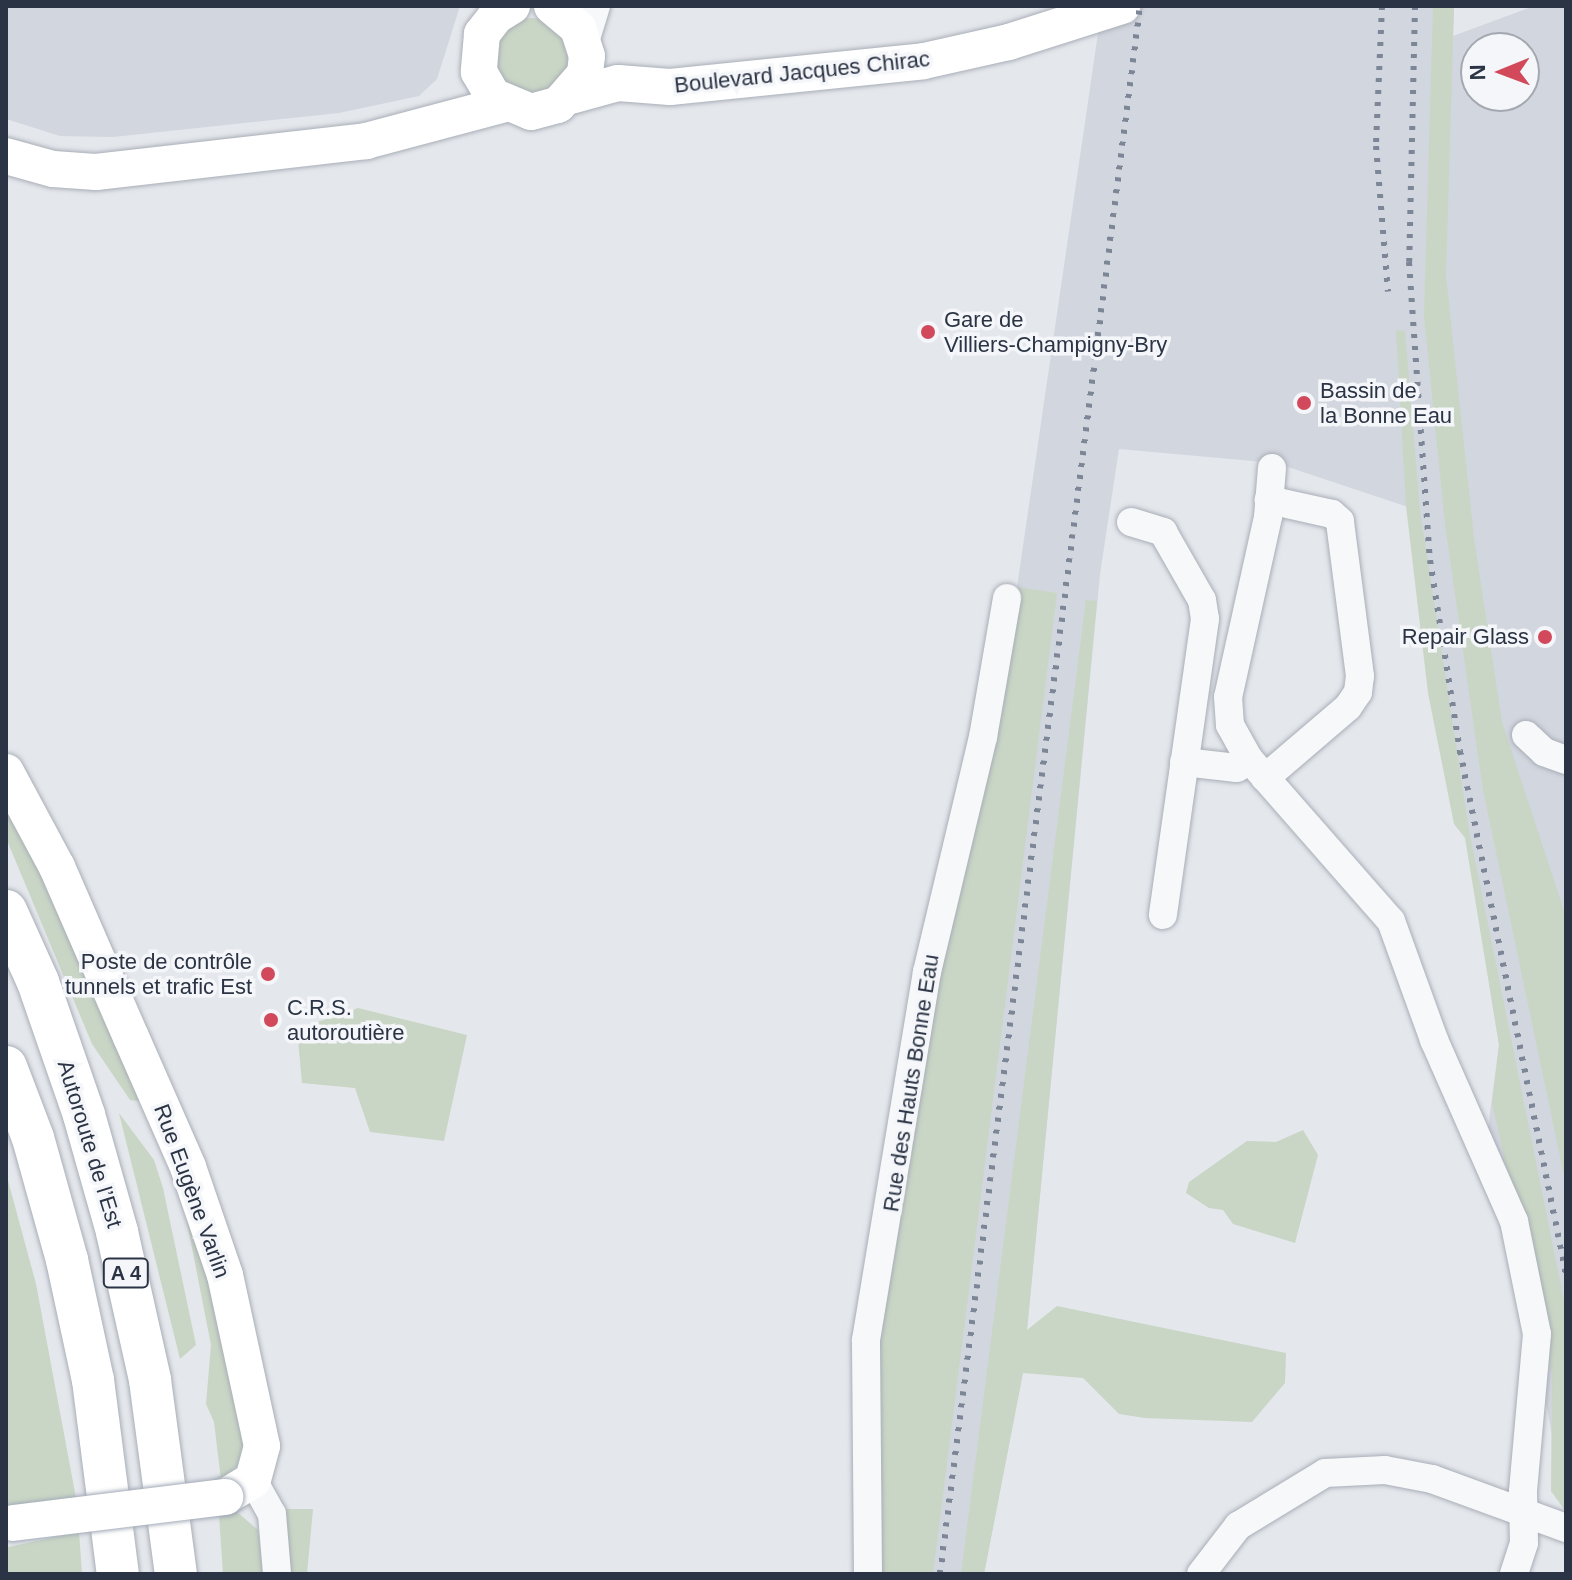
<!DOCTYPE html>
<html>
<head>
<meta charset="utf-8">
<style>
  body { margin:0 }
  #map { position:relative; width:1572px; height:1580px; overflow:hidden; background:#e4e7ec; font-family:Arial,sans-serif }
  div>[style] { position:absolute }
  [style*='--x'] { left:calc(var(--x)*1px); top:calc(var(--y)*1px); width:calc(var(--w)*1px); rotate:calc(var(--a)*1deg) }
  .built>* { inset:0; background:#d2d6de }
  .green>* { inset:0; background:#c9d6c5 }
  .round { border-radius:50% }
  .roads { filter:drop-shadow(0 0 2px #a9aeb7) drop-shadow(0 0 2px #a9aeb7) }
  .minor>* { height:28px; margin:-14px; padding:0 14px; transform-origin:14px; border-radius:14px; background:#f7f8fa }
  .major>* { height:36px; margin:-18px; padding:0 18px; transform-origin:18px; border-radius:18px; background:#fff }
  .highway>* { height:42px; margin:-21px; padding:0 21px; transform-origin:21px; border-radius:21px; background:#fff }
  .rail>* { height:6px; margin-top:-3px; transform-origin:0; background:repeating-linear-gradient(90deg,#7d8696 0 4px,transparent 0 12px) }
  .bridges { filter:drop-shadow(0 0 2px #a3abb8) drop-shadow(0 0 2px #a3abb8) }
  .major-bridge>* { height:36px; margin:-18px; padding:0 18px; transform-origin:18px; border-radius:18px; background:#fff }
  .dots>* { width:22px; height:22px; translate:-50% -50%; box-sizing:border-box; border:4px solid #f4f6f9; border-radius:50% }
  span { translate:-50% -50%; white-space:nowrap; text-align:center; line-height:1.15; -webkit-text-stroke:7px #f4f6f9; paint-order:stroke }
  .shield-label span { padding:2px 6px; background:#f4f6f9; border:2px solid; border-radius:6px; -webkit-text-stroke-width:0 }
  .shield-label { font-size:20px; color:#2b3445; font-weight:700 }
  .street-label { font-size:22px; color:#2b3445 }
  .poi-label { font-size:22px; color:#2b3445 }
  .left { translate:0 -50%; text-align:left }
  .right { translate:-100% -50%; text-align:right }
  .frame { position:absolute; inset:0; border:8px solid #2b3445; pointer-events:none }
  .north { position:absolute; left:1460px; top:32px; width:80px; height:80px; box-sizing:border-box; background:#f4f6f9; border:2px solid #a4a8b1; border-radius:50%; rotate:269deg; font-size:22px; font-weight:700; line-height:32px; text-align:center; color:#2b3445 }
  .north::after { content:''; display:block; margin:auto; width:28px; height:36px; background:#d1495b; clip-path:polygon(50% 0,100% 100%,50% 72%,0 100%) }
</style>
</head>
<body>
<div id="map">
  <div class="built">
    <div style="clip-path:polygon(6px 6px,460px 6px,437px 79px,419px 96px,339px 113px,113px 137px,60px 136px,6px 119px)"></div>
    <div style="clip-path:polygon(evenodd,1102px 6px,1454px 6px,1453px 36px,1534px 6px,1566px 6px,1566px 1503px,1517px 1261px,1486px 1143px,1499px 1045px,1414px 509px,1276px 463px,1119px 449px,1100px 574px,1023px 1372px,984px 1574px,872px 1574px,930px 959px,1017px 587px,1102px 6px,1476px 48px,1524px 48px,1524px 96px,1476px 96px,1476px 48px)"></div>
  </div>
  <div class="green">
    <div style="clip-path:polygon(1433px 6px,1454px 6px,1446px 276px,1474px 538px,1502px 722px,1566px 917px,1566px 1185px,1483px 790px,1445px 524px,1424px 316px)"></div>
    <div class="round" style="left:493px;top:18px;width:76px;height:76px"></div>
    <div style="clip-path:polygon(1396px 330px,1405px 331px,1420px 510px,1469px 830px,1566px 1311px,1566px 1512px,1551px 1491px,1552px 1374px,1492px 1103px,1499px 1045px,1465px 838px,1454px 824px,1428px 693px,1406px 506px)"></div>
    <div style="clip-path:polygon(1017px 587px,1057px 593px,933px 1574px,872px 1574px,865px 1347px,930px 959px)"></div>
    <div style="clip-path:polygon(1086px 600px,1097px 601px,1027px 1330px,1057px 1306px,1286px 1353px,1285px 1383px,1252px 1422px,1145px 1418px,1119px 1414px,1083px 1378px,1023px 1373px,984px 1574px,961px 1574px)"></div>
    <div style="clip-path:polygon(6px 803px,46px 879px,145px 1102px,130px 1100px,92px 1044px,6px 838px)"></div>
    <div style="clip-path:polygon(358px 1008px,467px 1035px,444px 1141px,370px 1132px,355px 1088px,302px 1083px,297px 1029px)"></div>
    <div style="clip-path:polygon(119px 1113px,154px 1160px,163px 1188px,196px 1345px,180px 1359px)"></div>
    <div style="clip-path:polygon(1303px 1130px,1318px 1155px,1295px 1243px,1233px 1224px,1223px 1210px,1209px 1208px,1186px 1193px,1189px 1182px,1247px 1141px,1276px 1142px)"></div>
    <div style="clip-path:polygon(6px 1173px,36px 1284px,76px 1498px,6px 1507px)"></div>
    <div style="clip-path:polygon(183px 1202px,199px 1239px,243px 1435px,245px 1459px,221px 1480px,214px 1422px,206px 1404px,211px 1345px)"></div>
    <div style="clip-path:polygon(282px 1509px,313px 1509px,307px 1574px,287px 1574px)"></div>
    <div style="clip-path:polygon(237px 1512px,258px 1530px,264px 1574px,223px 1574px,219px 1515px)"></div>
    <div style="clip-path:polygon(79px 1532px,82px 1574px,7px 1574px,8px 1547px)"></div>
  </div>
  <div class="roads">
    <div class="minor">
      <div style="--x:585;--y:42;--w:38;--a:-73"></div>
      <div style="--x:1272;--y:468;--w:49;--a:94.7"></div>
      <div style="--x:1268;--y:517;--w:184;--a:102.5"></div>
      <div style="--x:1228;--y:697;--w:28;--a:86"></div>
      <div style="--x:1230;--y:725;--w:39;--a:61"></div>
      <div style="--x:1249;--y:759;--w:215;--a:48.8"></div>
      <div style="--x:1391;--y:921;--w:127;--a:70.1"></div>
      <div style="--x:1434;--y:1040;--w:198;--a:66.2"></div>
      <div style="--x:1514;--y:1221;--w:115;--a:78.5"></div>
      <div style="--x:1537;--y:1334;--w:159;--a:95.1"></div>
      <div style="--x:1523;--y:1492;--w:51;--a:88.9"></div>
      <div style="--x:1524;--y:1543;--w:33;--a:108"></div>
      <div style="--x:1131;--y:522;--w:34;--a:17"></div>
      <div style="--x:1163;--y:532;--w:78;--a:60.2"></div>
      <div style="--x:1202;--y:600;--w:19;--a:81"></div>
      <div style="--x:1205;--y:619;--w:299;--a:98.1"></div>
      <div style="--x:1526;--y:735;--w:25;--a:43"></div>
      <div style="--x:1544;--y:752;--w:23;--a:20"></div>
      <div style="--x:1184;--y:762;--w:53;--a:6.5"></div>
      <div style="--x:1237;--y:768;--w:15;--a:-37"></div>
      <div style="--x:1265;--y:778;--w:109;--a:-40.5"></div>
      <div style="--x:1348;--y:707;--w:18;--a:-56"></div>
      <div style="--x:1358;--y:692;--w:16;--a:-83"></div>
      <div style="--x:1360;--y:676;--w:156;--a:-97.4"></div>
      <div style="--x:1340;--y:521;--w:11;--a:-139"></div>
      <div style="--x:1332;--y:514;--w:65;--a:-167.5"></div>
      <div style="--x:253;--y:1480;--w:39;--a:61"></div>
      <div style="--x:272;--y:1514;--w:60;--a:85.2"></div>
      <div style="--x:868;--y:1574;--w:234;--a:-90.5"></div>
      <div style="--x:866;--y:1340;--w:373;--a:-80.6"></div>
      <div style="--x:927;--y:972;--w:242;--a:-76.6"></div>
      <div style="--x:983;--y:737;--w:141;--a:-80.2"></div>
      <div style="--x:1201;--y:1574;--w:61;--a:-52.4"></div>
      <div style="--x:1238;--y:1526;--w:102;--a:-31.3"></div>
      <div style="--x:1325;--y:1473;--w:60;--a:-2.9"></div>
      <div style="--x:1385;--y:1470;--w:48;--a:10.8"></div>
      <div style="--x:1432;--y:1479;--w:143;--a:20.1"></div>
    </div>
    <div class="major">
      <div style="--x:512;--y:6;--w:19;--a:148"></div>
      <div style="--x:496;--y:16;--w:23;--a:128"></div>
      <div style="--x:482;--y:34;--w:38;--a:95"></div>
      <div style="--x:479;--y:72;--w:28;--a:60"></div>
      <div style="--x:493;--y:96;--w:41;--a:22.8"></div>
      <div style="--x:531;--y:112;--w:28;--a:-15"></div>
      <div style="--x:558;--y:105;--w:41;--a:-48.9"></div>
      <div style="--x:585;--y:74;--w:18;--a:-84"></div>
      <div style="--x:587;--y:56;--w:29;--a:-108"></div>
      <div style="--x:578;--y:28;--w:34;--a:-140"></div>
      <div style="--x:571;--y:96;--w:49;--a:-15.5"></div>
      <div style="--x:618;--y:83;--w:52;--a:4.4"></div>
      <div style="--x:670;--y:87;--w:255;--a:-5.8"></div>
      <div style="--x:924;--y:61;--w:87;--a:-12.6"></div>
      <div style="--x:1009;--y:42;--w:119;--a:-17.7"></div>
      <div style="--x:6;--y:156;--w:49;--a:15.5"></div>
      <div style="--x:53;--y:169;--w:43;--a:4"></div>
      <div style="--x:96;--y:172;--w:272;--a:-6.5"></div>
      <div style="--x:366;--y:141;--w:144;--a:-14.9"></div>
      <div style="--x:6;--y:772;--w:108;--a:61.8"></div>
      <div style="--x:57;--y:867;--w:185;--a:66.5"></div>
      <div style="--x:131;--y:1037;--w:142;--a:66.3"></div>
      <div style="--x:188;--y:1167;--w:114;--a:71.1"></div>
      <div style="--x:225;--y:1275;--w:175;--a:77.8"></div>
      <div style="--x:262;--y:1446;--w:35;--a:105"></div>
      <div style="--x:253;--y:1480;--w:33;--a:149"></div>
    </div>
    <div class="highway">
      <div style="--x:6;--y:911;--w:78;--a:65.7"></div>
      <div style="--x:38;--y:982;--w:141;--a:70.9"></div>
      <div style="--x:84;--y:1115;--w:122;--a:74.2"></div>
      <div style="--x:117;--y:1232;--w:152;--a:77.4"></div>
      <div style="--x:150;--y:1380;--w:196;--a:82.4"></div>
      <div style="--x:6;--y:1067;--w:76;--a:69.2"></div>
      <div style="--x:33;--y:1138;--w:127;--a:74.4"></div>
      <div style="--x:67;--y:1260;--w:123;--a:77.8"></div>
      <div style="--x:93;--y:1380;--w:196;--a:82.7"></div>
    </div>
  </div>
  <div class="rail">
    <div style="--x:1382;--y:6;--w:140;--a:92.5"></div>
    <div style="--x:1376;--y:146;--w:146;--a:85.3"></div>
    <div style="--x:1415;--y:6;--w:256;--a:91.3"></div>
    <div style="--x:1409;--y:262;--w:299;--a:86"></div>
    <div style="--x:1430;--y:560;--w:193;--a:81.1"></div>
    <div style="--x:1460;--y:751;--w:534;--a:78.54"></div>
    <div style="--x:940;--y:1574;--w:1581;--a:-82.73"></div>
  </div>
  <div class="bridges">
    <div class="major-bridge">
      <div style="--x:13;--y:1523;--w:214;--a:-7"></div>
    </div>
  </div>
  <div class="dots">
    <div style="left:928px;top:332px;background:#d1495b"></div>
    <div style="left:1304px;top:403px;background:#d1495b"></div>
    <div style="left:1545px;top:637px;background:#d1495b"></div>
    <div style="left:268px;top:974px;background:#d1495b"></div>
    <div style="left:271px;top:1020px;background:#d1495b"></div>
  </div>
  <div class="shield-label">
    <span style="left:126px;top:1273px">A 4</span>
  </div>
  <div class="street-label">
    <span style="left:802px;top:72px;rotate:-6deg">Boulevard Jacques Chirac</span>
    <span style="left:911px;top:1083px;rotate:-81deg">Rue des Hauts Bonne Eau</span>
    <span style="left:90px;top:1144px;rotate:73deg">Autoroute de l’Est</span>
    <span style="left:192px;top:1191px;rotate:70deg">Rue Eugène Varlin</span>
  </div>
  <div class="poi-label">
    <span class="left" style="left:944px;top:332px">Gare de<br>Villiers-Champigny-Bry</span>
    <span class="left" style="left:1320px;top:403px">Bassin de<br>la Bonne Eau</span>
    <span class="right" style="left:1529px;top:637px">Repair Glass</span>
    <span class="right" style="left:252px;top:974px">Poste de contrôle<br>tunnels et trafic Est</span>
    <span class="left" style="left:287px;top:1020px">C.R.S.<br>autoroutière</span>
  </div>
  <div class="frame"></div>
  <div class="north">N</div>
</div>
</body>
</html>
